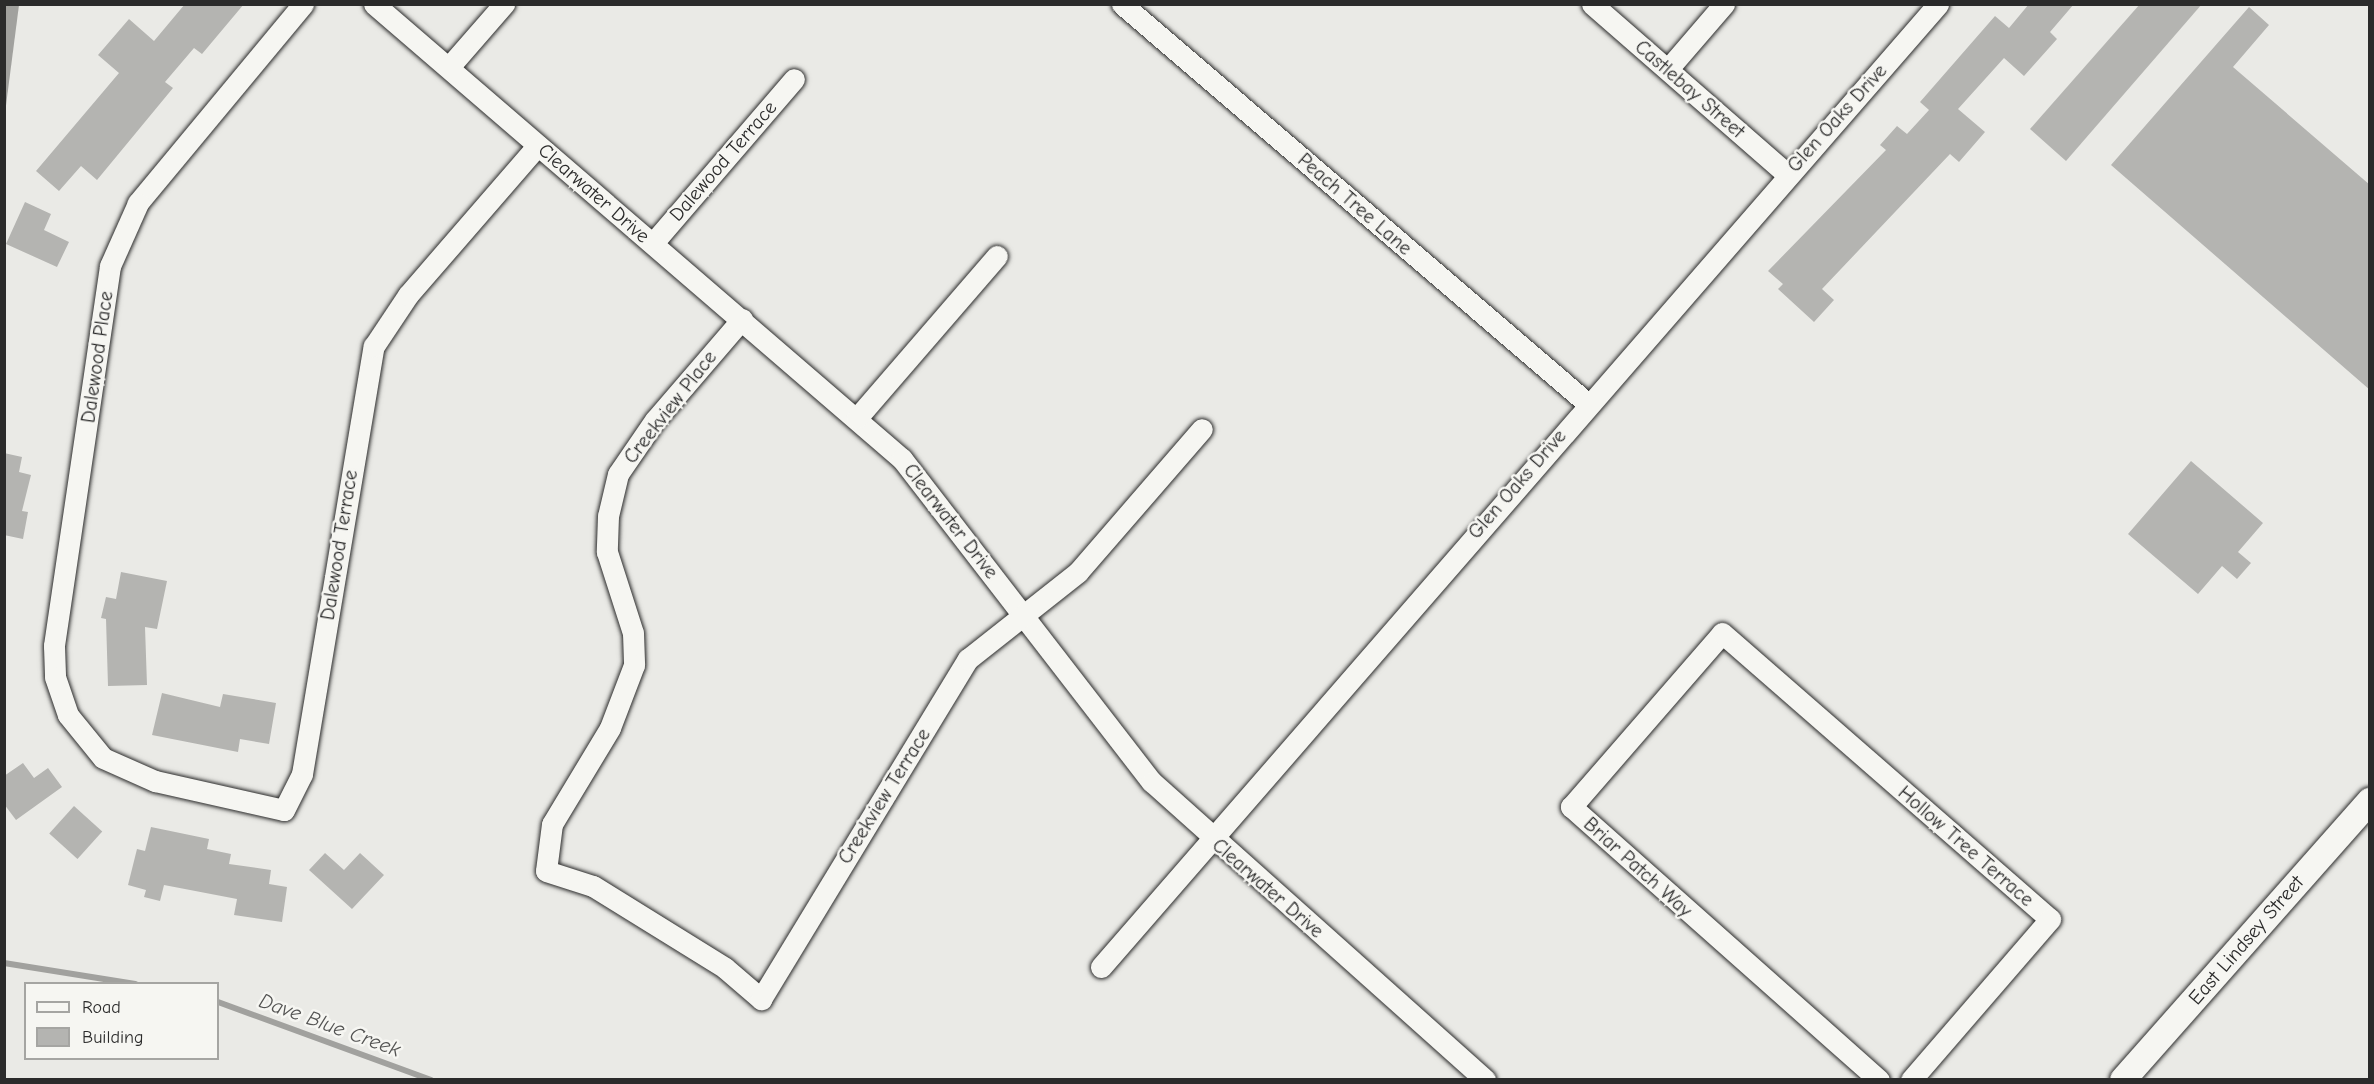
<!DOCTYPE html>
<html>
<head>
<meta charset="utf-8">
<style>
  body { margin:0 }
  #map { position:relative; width:2374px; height:1084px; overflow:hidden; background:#eaeae6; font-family:"Comic Neue",sans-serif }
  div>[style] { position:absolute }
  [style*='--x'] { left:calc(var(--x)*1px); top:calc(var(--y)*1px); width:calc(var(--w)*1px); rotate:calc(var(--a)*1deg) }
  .water>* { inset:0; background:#a1a19e }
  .stream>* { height:6px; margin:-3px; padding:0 3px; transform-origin:3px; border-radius:3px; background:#a1a19e }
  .building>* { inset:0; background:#b4b4b1; transform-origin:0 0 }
  .roads { filter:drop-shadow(0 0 2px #2b2b2b) drop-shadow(0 0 2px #2b2b2b) }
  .minor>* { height:21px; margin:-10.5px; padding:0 10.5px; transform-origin:10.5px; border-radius:10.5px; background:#f6f6f2 }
  .tertiary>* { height:26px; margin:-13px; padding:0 13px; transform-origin:13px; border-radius:13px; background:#f6f6f2 }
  span { translate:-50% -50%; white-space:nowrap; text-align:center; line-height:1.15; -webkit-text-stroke:5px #f6f6f2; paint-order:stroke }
  .street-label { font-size:20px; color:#2b2b2b }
  .water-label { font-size:21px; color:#545453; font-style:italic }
  .frame { position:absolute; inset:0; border:6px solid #2b2b2b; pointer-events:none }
  .legend { position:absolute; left:24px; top:982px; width:195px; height:78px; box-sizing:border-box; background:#f6f6f2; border:2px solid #a5a5a2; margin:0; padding:8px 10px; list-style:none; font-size:18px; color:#2b2b2b }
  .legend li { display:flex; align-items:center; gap:12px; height:30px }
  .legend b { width:30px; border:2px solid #a5a5a2 }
</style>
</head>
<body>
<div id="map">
  <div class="water">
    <div style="clip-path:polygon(5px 4px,19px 5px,5px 113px,4px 5px)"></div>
  </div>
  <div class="stream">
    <div style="--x:4;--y:963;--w:133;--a:9.1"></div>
    <div style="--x:218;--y:1002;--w:227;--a:20.1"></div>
  </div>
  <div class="building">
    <div style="clip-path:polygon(185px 4px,244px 4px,202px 54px,194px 48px,165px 82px,173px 88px,97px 180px,81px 166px,59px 191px,36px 171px,119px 73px,98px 55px,129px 19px,154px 41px)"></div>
    <div style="clip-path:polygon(2029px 4px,2074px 4px,2050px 32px,2057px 39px,2024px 76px,2004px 58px,1958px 109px,1985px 132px,1959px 162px,1950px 154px,1822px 289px,1834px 300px,1814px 322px,1778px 289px,1783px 284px,1768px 271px,1886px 150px,1880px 145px,1897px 126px,1907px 134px,1929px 110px,1920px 102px,1995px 16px,2009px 28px)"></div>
    <div style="clip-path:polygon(2140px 4px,2202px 4px,2066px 161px,2030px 129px)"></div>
    <div style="clip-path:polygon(2249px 7px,2269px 25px,2233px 67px,2370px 185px,2370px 390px,2111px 165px)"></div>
    <div style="clip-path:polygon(25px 202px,51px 214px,44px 230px,69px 242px,57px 267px,6px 244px)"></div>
    <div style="clip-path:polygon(4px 453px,22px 457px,19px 472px,31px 475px,22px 511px,28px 512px,23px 539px,4px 535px)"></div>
    <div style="clip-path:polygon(2191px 461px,2263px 523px,2238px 552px,2251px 563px,2237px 579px,2222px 566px,2198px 594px,2128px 534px)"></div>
    <div style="clip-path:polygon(121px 572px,167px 581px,157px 629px,145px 627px,147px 685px,108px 686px,106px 619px,101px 618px,106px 597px,116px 599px)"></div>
    <div style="clip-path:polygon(162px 693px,220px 707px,223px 694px,276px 703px,269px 744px,240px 739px,238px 752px,152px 735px)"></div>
    <div style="clip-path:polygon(23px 763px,34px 778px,48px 768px,62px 787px,16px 820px,4px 804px,4px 776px)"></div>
    <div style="left:74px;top:806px;width:38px;height:37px;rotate:42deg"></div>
    <div style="clip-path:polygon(151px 827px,209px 839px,207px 849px,231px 854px,229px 864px,271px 870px,269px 884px,287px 887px,282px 922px,234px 915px,237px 899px,164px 885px,160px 901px,144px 897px,146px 890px,128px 885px,137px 849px,145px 851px)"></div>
    <div style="clip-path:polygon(325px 853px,344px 870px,360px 853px,384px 875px,352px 909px,309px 870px)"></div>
  </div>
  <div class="roads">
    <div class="minor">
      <div style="--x:303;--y:4;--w:259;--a:129.7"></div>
      <div style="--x:138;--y:203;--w:69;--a:114"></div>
      <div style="--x:110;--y:266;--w:384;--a:98.4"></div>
      <div style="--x:54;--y:646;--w:31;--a:88"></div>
      <div style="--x:55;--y:677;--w:40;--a:71.1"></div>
      <div style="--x:68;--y:715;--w:55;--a:50.9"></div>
      <div style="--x:103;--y:758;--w:57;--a:23.9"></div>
      <div style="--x:155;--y:781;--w:132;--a:12.7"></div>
      <div style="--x:284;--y:810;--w:40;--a:-63.4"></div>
      <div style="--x:302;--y:774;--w:434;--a:-80.5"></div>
      <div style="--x:374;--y:346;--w:61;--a:-56.3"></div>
      <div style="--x:408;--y:295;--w:198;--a:-49.1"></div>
      <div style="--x:374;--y:4;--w:697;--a:40.75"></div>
      <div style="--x:902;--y:459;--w:408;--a:52.3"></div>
      <div style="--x:1152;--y:782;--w:447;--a:41.8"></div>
      <div style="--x:1122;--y:4;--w:613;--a:40.63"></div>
      <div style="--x:1592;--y:4;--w:259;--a:41.1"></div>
      <div style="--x:449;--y:67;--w:84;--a:-48.9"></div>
      <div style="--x:1668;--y:69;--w:86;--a:-49.3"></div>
      <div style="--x:653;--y:243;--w:216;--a:-49.3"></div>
      <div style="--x:742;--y:319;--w:133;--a:130.7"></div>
      <div style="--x:655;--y:420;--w:65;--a:124.4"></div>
      <div style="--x:618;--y:474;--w:43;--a:103.4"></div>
      <div style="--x:608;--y:516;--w:36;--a:92"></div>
      <div style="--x:607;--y:552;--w:85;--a:72.2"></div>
      <div style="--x:633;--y:633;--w:32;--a:88"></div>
      <div style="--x:634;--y:665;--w:67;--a:110.9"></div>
      <div style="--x:610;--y:728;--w:112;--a:121.1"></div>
      <div style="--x:552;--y:824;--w:47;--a:97.3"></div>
      <div style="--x:546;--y:871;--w:49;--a:17.7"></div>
      <div style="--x:593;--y:886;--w:155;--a:31.8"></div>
      <div style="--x:725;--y:968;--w:48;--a:40.7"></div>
      <div style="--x:761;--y:999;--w:398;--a:-58.7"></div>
      <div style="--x:968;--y:659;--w:140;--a:-38.3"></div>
      <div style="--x:1078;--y:572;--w:189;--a:-49.1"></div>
      <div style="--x:857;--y:418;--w:214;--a:-49.2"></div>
      <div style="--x:1101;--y:967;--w:1276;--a:-49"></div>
      <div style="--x:1879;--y:1080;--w:412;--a:-138.4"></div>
      <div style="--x:1571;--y:807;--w:230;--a:-49"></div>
      <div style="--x:1722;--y:633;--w:435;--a:41.1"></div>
      <div style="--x:2050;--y:919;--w:213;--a:130.8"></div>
    </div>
    <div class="tertiary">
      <div style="--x:2123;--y:1080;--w:373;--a:-48.5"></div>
    </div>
  </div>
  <div class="street-label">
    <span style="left:1690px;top:89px;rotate:41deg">Castlebay Street</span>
    <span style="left:1837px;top:118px;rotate:-48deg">Glen Oaks Drive</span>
    <span style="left:723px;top:161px;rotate:-49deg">Dalewood Terrace</span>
    <span style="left:594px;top:193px;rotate:41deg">Clearwater Drive</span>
    <span style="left:1355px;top:204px;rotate:41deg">Peach Tree Lane</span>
    <span style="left:97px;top:357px;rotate:-82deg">Dalewood Place</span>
    <span style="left:670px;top:407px;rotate:-52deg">Creekview Place</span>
    <span style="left:1517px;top:484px;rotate:-49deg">Glen Oaks Drive</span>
    <span style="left:951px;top:521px;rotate:52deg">Clearwater Drive</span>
    <span style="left:339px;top:545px;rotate:-81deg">Dalewood Terrace</span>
    <span style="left:884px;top:796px;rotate:-58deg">Creekview Terrace</span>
    <span style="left:1966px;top:846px;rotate:41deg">Hollow Tree Terrace</span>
    <span style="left:1638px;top:867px;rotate:42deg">Briar Patch Way</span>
    <span style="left:1268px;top:888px;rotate:41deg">Clearwater Drive</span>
    <span style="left:2246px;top:940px;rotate:-49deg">East Lindsey Street</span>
  </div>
  <div class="water-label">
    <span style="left:330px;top:1025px;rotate:20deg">Dave Blue Creek</span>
  </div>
  <div class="frame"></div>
  <ul class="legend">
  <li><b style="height:8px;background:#f6f6f2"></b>Road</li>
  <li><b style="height:16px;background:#b4b4b1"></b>Building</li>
  </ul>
</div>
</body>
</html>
